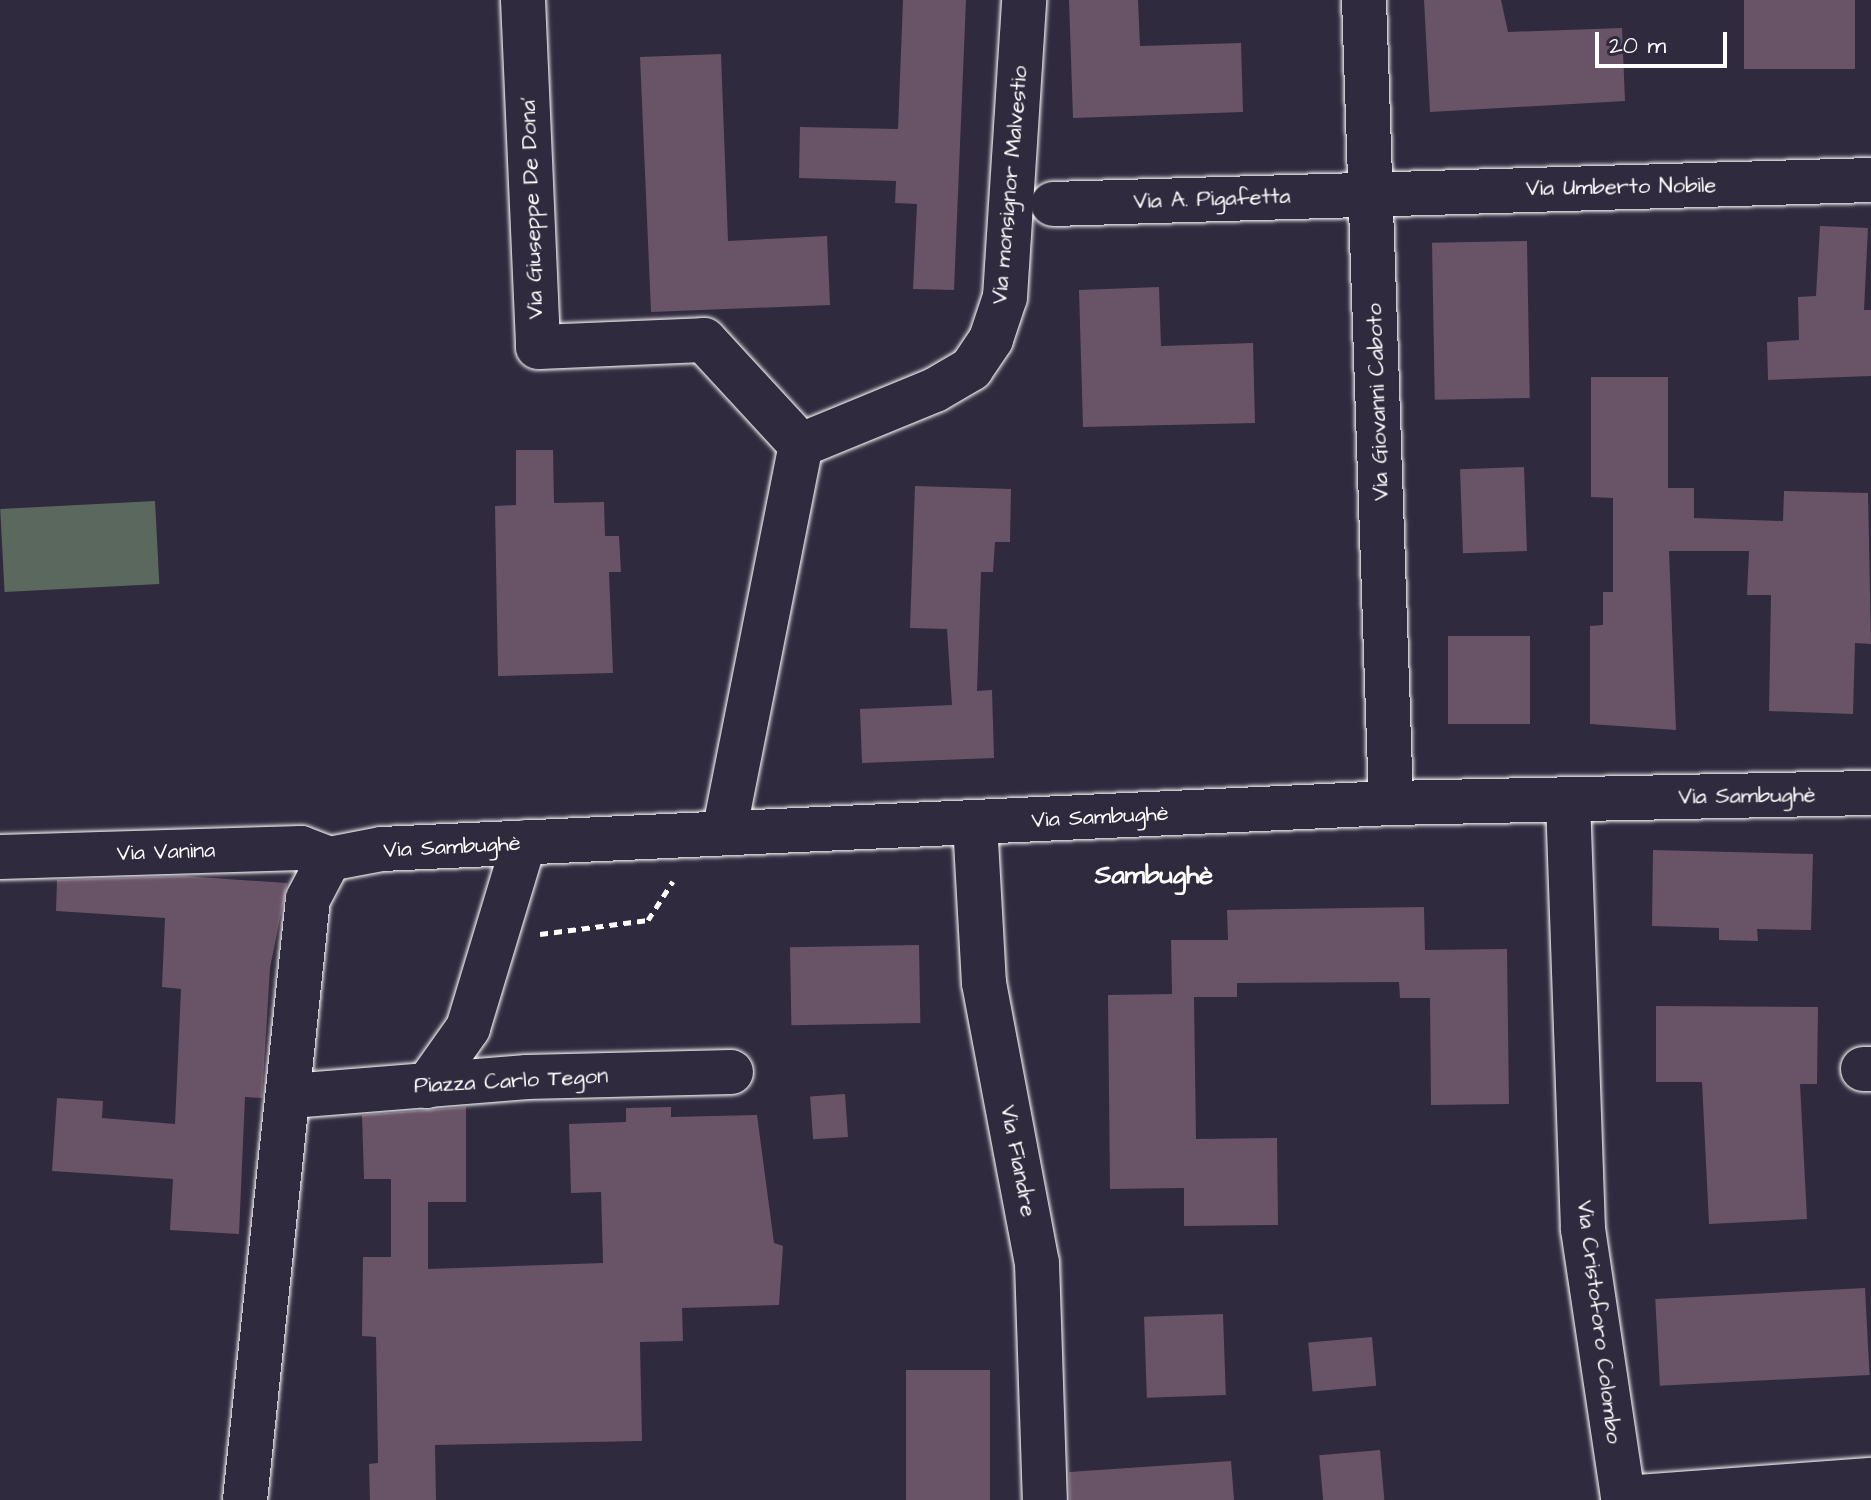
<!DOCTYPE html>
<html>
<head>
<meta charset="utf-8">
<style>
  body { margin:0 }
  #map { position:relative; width:1871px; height:1500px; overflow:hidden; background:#2f2a3d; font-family:"Architects Daughter",sans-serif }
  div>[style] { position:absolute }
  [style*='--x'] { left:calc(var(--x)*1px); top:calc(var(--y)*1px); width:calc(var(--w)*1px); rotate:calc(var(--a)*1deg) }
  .green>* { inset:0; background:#5b685e; transform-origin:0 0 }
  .building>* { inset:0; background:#695367; transform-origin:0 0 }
  .path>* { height:5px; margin-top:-2.5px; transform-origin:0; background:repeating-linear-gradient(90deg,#fff 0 8px,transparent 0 14px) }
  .roads { filter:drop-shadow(0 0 2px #fff) drop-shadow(0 0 2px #fff) }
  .minor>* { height:44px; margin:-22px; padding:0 22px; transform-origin:22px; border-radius:22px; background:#2f2a3d }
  span { translate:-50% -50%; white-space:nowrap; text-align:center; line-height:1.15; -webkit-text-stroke:6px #2f2a3d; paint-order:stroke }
  .street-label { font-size:22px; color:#fff }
  .quarter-label { font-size:26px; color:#fff; font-weight:700 }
  .scale { position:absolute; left:1595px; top:32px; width:132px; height:36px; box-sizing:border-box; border:4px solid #fff; border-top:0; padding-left:10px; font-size:24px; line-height:28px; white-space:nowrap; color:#fff; -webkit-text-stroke:6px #2f2a3d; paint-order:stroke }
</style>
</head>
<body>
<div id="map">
  <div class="green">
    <div style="left:155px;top:501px;width:83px;height:155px;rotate:87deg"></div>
  </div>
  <div class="building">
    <div style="clip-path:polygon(903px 0,966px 0,954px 290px,913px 289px,917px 204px,895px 203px,896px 181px,799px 178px,800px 127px,898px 129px)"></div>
    <div style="clip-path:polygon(1069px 0,1138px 0,1140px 46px,1241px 43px,1243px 112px,1073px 118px)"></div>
    <div style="clip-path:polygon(1424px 0,1501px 0,1508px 32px,1622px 28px,1625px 101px,1430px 112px)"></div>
    <div style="left:1744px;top:0;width:111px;height:69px"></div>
    <div style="clip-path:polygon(721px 54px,728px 241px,827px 236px,830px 305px,651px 312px,640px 57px)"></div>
    <div style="clip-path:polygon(1820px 226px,1868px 228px,1864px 310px,1871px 310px,1871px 376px,1768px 380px,1767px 342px,1799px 340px,1798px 297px,1816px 296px)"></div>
    <div style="left:1527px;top:241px;width:157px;height:95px;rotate:89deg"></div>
    <div style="clip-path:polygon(1159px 287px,1161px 346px,1253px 343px,1255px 423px,1083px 427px,1079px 290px)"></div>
    <div style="clip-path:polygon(1591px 377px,1668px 377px,1668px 488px,1694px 488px,1694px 518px,1783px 521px,1784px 491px,1868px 493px,1871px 644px,1855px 643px,1853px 714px,1769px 711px,1771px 595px,1747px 595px,1749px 551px,1669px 551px,1676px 730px,1590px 724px,1590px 626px,1603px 625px,1603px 592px,1613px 592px,1613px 498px,1591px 497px)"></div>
    <div style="clip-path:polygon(516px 450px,553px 450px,554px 503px,604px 502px,605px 536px,619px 536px,621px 572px,609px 572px,613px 673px,498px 676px,495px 506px,516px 505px)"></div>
    <div style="left:1524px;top:467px;width:84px;height:64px;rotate:88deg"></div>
    <div style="clip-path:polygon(915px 486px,1011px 489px,1010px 542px,995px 542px,993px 572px,981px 572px,977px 691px,992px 690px,994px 758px,862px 763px,860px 709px,952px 705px,947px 629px,910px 628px)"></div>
    <div style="left:1448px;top:636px;width:82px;height:88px"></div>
    <div style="clip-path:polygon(1653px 850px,1813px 854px,1811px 930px,1757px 929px,1758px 941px,1719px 940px,1719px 928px,1652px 926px)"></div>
    <div style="clip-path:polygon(184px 876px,287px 883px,270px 968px,262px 1098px,245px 1097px,239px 1234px,170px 1230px,173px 1179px,52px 1171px,57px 1098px,103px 1101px,102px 1118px,175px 1124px,181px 989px,162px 987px,165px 918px,56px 911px,57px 880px)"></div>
    <div style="clip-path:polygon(1424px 907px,1425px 950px,1507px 949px,1509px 1104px,1431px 1105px,1430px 998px,1400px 998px,1399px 982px,1237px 983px,1237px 997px,1194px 997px,1196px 1139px,1277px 1138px,1278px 1225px,1184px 1226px,1184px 1188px,1110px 1189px,1108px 995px,1172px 994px,1171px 940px,1228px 940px,1227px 910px)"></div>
    <div style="left:919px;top:945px;width:78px;height:129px;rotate:89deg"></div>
    <div style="clip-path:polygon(1656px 1006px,1818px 1007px,1817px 1084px,1800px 1084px,1807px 1219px,1709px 1224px,1702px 1082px,1656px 1082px)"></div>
    <div style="left:845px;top:1094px;width:43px;height:35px;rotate:86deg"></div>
    <div style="clip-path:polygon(466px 1107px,466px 1202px,428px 1202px,428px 1269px,603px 1263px,601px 1192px,571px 1193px,569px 1124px,626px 1122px,626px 1108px,671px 1107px,671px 1117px,757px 1115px,774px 1243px,783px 1246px,779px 1305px,682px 1308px,683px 1341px,640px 1342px,642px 1441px,435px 1445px,436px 1500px,370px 1500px,369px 1464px,378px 1463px,376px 1337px,362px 1336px,363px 1257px,391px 1257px,391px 1179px,364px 1179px,362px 1115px)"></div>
    <div style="left:1865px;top:1288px;width:87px;height:210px;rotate:87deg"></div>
    <div style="left:1223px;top:1314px;width:81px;height:79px;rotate:88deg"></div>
    <div style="left:1372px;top:1337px;width:49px;height:64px;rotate:85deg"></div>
    <div style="left:906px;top:1370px;width:84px;height:130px"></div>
    <div style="left:1380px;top:1450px;width:50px;height:61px;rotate:85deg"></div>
    <div style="clip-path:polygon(1231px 1461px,1234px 1500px,1070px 1500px,1069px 1472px)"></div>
  </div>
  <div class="path">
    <div style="--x:540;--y:934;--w:109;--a:-7.4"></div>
    <div style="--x:648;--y:920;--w:46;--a:-57.3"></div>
  </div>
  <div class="roads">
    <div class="minor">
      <div style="--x:523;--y:0;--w:347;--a:87.5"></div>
      <div style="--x:538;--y:347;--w:166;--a:-2.4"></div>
      <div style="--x:704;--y:340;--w:143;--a:47.3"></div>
      <div style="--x:1364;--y:0;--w:803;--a:88.07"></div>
      <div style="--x:1053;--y:204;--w:818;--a:-1.68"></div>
      <div style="--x:801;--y:445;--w:145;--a:-22.3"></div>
      <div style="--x:935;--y:390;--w:42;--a:-30.3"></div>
      <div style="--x:971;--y:369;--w:36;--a:-56"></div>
      <div style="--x:991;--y:339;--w:44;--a:-71.6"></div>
      <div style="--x:1005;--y:297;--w:298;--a:-86.3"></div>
      <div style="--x:1568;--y:800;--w:429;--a:88"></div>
      <div style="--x:1583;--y:1229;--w:272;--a:81.5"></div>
      <div style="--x:1623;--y:1498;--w:249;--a:-4.2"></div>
      <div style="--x:975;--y:823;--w:160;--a:86.8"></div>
      <div style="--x:984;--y:983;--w:285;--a:79.3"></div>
      <div style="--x:1037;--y:1263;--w:237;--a:88.1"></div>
      <div style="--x:724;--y:833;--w:396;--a:-78.8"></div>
      <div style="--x:0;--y:857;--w:301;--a:-1.7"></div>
      <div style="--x:301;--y:848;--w:30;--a:21"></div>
      <div style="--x:329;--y:859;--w:54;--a:-10.7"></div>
      <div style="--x:382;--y:849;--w:1010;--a:-2.61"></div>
      <div style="--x:1391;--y:803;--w:480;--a:-1.2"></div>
      <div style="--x:1863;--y:1069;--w:8;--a:0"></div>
      <div style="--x:427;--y:1086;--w:71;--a:-54.7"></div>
      <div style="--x:468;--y:1028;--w:194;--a:-73.2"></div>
      <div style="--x:291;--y:1096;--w:237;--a:-4.6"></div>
      <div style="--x:527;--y:1077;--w:204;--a:-1.4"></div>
      <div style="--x:245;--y:1500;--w:604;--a:-84.02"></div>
      <div style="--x:308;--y:899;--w:45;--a:-62.3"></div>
    </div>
  </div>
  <div class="street-label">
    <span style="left:1010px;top:185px;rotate:-85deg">Via monsignor Malvestio</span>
    <span style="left:1621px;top:187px;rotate:-1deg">Via Umberto Nobile</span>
    <span style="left:1212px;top:199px;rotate:-2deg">Via A. Pigafetta</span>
    <span style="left:532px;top:208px;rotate:-92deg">Via Giuseppe De Dona'</span>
    <span style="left:1378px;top:402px;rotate:-92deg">Via Giovanni Caboto</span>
    <span style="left:1747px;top:796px;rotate:-1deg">Via Sambughè</span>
    <span style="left:1100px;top:817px;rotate:-3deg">Via Sambughè</span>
    <span style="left:452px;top:847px;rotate:-3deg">Via Sambughè</span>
    <span style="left:166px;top:852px;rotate:-2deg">Via Vanina</span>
    <span style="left:511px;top:1081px;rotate:-3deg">Piazza Carlo Tegon</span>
    <span style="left:1018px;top:1161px;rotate:79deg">Via Fiandre</span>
    <span style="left:1599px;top:1322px;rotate:83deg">Via Cristoforo Colombo</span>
  </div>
  <div class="quarter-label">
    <span style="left:1154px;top:876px">Sambughè</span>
  </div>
  <div class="scale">20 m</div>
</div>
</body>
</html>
